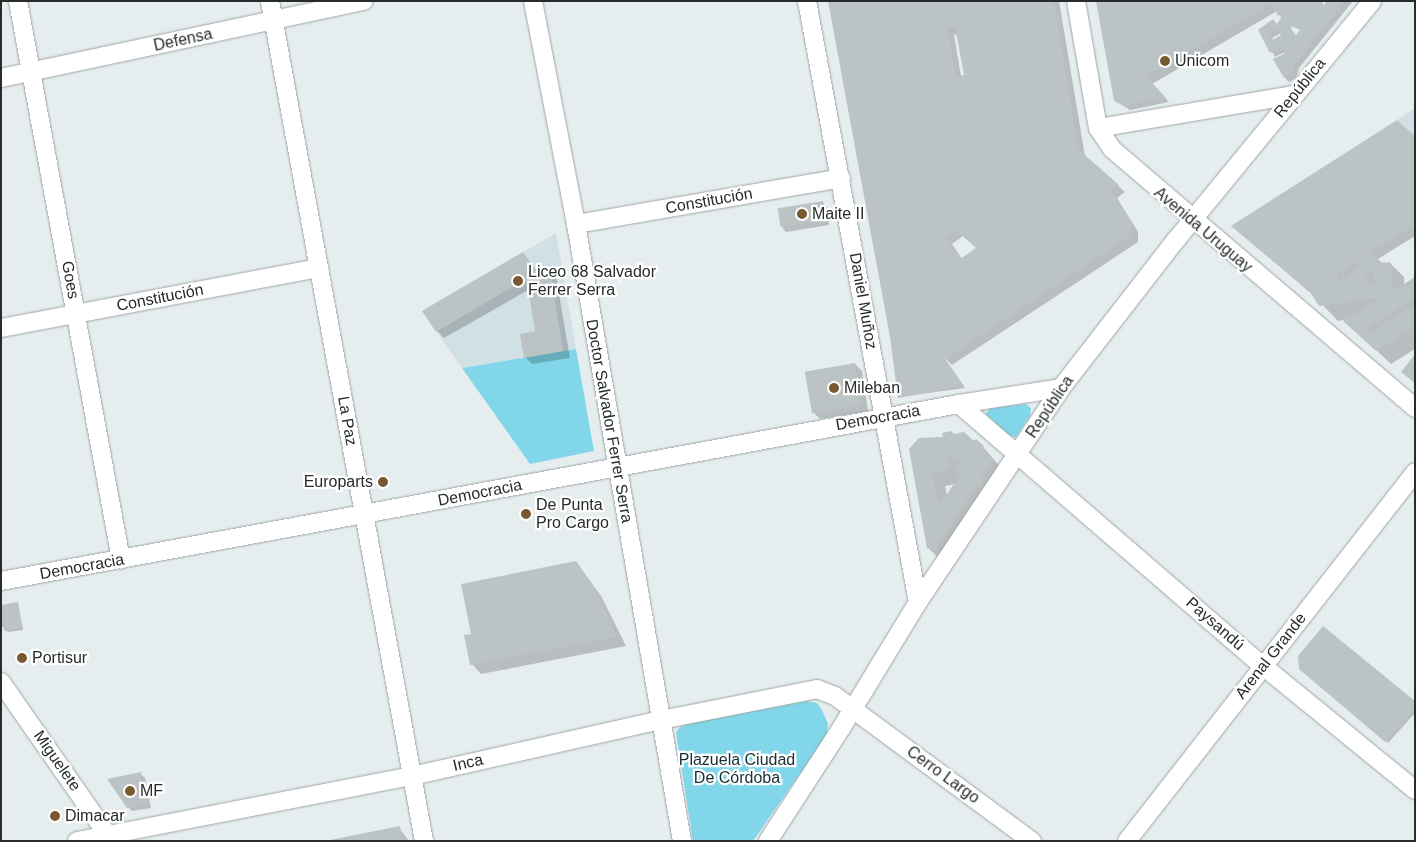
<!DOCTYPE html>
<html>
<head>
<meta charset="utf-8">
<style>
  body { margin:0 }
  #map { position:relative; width:1416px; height:842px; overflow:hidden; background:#e6edef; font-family:Arial,sans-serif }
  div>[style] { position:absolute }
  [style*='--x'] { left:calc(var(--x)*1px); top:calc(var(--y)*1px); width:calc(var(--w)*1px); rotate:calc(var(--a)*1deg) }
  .built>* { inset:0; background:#d1e0e4 }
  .green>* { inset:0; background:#81d7e9 }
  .shadow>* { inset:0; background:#0003 }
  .building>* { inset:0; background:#bcc3c5; transform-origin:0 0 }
  .roads { filter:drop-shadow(0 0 1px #9ea5a6) drop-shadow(0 0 1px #9ea5a6) }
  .minor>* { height:18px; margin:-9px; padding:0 9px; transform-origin:9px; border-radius:9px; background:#fff }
  .dots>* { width:14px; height:14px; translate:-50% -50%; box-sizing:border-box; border:2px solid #fff; border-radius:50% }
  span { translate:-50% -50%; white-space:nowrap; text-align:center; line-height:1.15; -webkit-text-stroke:4.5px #fff; paint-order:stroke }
  .street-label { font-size:16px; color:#282b2b }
  .poi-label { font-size:16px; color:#282b2b }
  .left { translate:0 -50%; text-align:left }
  .right { translate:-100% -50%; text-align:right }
  .park-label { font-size:16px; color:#172f34 }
  .frame { position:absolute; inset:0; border:2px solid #282b2b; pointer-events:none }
</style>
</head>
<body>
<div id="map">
  <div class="built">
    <div style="clip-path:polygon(1415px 108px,1415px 136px,1397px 120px)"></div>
    <div style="clip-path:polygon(556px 233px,576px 349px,462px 368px,422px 311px)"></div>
  </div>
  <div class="green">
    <div style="clip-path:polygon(576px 349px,594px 451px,530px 464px,462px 368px)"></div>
    <div style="clip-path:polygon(1026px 404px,1031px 408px,1030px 416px,1016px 437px,1008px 436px,986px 414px,990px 408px)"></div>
    <div style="clip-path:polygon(806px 701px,817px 703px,822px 710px,828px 724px,827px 735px,753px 841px,693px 841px,676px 733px,679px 728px,687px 724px)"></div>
  </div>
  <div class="shadow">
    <div style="clip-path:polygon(evenodd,830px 1px,1059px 1px,1085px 156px,1125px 192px,1117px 198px,1138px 232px,1138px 242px,952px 365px,942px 355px,965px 388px,899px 397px,897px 366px,830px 1px,958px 34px,966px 76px,961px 76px,954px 35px,958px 34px,830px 1px,963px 236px,978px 248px,962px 259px,952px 244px,963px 236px)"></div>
    <div style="clip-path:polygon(evenodd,1097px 1px,1324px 1px,1321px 5px,1324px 7px,1329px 1px,1353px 1px,1299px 68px,1296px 78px,1289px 82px,1285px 78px,1287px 51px,1275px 57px,1259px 30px,1277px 25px,1282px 19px,1277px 11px,1152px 84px,1169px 102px,1130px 110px,1115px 100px,1097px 1px,1288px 24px,1302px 29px,1296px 37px,1288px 24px,1097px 1px,1281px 33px,1283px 36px,1274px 40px,1272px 38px,1281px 33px)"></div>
    <div style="clip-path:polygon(1415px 138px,1415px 236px,1378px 259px,1383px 264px,1390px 263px,1404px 277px,1404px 285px,1415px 278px,1415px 349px,1391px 364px,1344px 320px,1338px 321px,1314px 296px,1240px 233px)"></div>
    <div style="clip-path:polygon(822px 202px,827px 206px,829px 225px,786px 232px,782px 227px)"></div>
    <div style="clip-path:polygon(523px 253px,537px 271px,549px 269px,556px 276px,570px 358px,532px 364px,525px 357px,536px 332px,530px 289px,444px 338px,437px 331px)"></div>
    <div style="clip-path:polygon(855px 364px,862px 371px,868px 411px,820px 419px,813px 412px)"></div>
    <div style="clip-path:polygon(evenodd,952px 432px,954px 435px,964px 434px,983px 447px,1004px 471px,942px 561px,928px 548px,916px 475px,952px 432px,955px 484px,947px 495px,945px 486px,955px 484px)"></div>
    <div style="clip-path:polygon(576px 563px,601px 596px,626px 646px,481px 674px,472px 664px,473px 635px)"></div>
    <div style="clip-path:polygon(18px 604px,23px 630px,8px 632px,6px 630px)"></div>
    <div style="clip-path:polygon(1302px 671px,1415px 703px,1415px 713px,1388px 743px)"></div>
    <div style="clip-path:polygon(140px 774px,145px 778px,151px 808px,132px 811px,128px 807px)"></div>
    <div style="clip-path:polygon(399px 828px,409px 841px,332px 841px)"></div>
  </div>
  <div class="building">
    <div style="clip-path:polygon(evenodd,828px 1px,1054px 1px,1078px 149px,1119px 185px,1084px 208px,1111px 191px,1132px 224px,1131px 235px,945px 359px,964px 386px,898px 398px,890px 337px,828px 1px,955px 27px,964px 75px,956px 76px,947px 28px,955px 27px,828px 1px,956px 230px,976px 248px,960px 259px,946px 237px,956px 230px)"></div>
    <div style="clip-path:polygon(evenodd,1096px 1px,1319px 1px,1324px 5px,1327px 1px,1345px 1px,1295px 64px,1292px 73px,1284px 78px,1273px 59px,1284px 54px,1281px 47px,1270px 53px,1258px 30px,1273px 19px,1277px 24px,1287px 10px,1278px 16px,1272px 4px,1146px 76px,1166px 98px,1124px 106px,1114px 101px,1096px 1px,1291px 26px,1300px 30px,1296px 35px,1292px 31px,1291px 26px,1096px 1px,1277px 29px,1281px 35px,1273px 40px,1269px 33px,1277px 29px)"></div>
    <div style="clip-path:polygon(evenodd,1397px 120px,1415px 136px,1415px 225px,1372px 251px,1380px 263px,1390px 262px,1393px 291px,1415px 277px,1415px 298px,1368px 328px,1370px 332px,1415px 304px,1415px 327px,1376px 351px,1343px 321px,1381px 298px,1319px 306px,1310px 292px,1231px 226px,1397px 120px,1356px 262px,1359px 267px,1339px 281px,1336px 275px,1356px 262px,1397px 120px,1373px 271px,1376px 282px,1368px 283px,1365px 276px,1373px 271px)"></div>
    <div style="left:823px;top:201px;width:19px;height:46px;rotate:81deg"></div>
    <div style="clip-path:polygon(523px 252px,535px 270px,550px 268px,563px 351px,524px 358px,520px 334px,535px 331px,527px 282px,519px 283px,436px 332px,422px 311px)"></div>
    <div style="clip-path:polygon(1415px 354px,1415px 383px,1401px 372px)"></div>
    <div style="left:855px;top:363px;width:42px;height:51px;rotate:80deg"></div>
    <div style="clip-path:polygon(evenodd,952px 431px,953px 434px,964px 432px,974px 441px,976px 439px,984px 446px,982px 449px,991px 456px,991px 462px,981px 477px,984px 479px,979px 487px,976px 485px,935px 550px,927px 548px,909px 449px,919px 438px,943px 437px,942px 433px,952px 431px,948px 457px,960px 461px,954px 471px,960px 475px,943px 500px,938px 502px,932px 473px,950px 469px,948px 457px)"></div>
    <div style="clip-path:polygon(576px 561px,593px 585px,617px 637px,470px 665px,464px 635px,471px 634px,461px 584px)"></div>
    <div style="clip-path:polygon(18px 602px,22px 628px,5px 631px,1px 624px,1px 605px)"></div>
    <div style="clip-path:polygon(1323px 626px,1415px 701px,1415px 710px,1385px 742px,1299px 669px,1298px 656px)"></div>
    <div style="clip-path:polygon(141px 772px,147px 803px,127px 808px,107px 779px)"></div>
    <div style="clip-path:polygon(400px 826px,403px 841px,330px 841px,330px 840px)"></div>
  </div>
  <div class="roads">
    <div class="minor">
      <div style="--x:18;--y:1;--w:568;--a:79.56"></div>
      <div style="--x:270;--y:1;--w:854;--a:79.61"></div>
      <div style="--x:533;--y:1;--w:227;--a:79.1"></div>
      <div style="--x:576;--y:224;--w:626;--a:80.25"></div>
      <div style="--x:807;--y:1;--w:611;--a:79.54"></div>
      <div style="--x:1076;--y:1;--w:129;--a:80.2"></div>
      <div style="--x:1098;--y:128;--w:25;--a:56"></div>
      <div style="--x:1112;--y:149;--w:399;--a:40.5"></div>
      <div style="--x:1;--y:78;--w:371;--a:-12"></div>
      <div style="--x:1098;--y:128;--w:199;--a:-9.6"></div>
      <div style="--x:576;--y:224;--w:269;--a:-9.8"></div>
      <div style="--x:1;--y:328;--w:324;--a:-10.7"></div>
      <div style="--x:959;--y:404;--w:103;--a:-8.9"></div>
      <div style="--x:1;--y:581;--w:974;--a:-10.47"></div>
      <div style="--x:959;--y:404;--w:401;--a:40.8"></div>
      <div style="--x:1263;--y:666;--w:196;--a:39.2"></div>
      <div style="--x:1;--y:682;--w:194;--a:55.1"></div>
      <div style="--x:77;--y:841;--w:341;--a:-11"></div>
      <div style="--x:412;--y:776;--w:255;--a:-12.7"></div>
      <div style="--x:661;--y:720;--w:159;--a:-11.2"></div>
      <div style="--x:817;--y:689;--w:19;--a:21"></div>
      <div style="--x:835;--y:696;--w:245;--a:36.4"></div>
      <div style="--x:768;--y:841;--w:136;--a:-57"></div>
      <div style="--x:842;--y:727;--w:146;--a:-58.7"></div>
      <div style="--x:918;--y:602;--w:257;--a:-56.2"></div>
      <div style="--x:1061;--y:388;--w:187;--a:-52.2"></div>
      <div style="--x:1176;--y:240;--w:309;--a:-50.6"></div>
      <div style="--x:1127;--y:841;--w:468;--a:-52"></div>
    </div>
  </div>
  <div class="dots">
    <div style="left:1165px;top:61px;background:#79592f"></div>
    <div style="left:802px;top:214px;background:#79592f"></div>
    <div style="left:518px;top:281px;background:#79592f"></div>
    <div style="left:834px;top:388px;background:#79592f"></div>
    <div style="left:383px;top:482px;background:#79592f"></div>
    <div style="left:526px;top:514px;background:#79592f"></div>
    <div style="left:22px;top:658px;background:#79592f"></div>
    <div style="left:130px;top:791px;background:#79592f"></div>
    <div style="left:55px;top:816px;background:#79592f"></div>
  </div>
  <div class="street-label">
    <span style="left:183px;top:40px;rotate:-12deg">Defensa</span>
    <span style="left:1300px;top:88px;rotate:-51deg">República</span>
    <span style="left:709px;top:201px;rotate:-10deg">Constitución</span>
    <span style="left:1203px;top:230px;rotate:40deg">Avenida Uruguay</span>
    <span style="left:70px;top:280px;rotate:80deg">Goes</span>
    <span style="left:160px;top:298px;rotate:-11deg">Constitución</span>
    <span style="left:863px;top:301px;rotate:80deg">Daniel Muñoz</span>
    <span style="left:1050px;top:407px;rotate:-56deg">República</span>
    <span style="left:878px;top:418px;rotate:-10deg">Democracia</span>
    <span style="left:347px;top:421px;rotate:80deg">La Paz</span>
    <span style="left:609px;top:421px;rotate:80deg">Doctor Salvador Ferrer Serra</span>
    <span style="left:480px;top:493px;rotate:-11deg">Democracia</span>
    <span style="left:82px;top:567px;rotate:-10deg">Democracia</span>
    <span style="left:1215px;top:624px;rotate:41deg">Paysandú</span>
    <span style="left:1271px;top:656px;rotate:-52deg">Arenal Grande</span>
    <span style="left:57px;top:761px;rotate:55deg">Miguelete</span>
    <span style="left:468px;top:763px;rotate:-13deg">Inca</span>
    <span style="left:943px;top:775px;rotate:36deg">Cerro Largo</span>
  </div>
  <div class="poi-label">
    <span class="left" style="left:1175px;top:61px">Unicom</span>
    <span class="left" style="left:812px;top:214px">Maite II</span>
    <span class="left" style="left:528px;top:281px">Liceo 68 Salvador<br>Ferrer Serra</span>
    <span class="left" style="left:844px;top:388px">Mileban</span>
    <span class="right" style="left:373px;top:482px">Europarts</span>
    <span class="left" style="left:536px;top:514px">De Punta<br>Pro Cargo</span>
    <span class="left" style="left:32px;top:658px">Portisur</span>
    <span class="left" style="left:140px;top:791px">MF</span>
    <span class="left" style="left:65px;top:816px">Dimacar</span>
  </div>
  <div class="park-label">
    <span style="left:737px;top:769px">Plazuela Ciudad<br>De Córdoba</span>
  </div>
  <div class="frame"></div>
</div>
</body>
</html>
